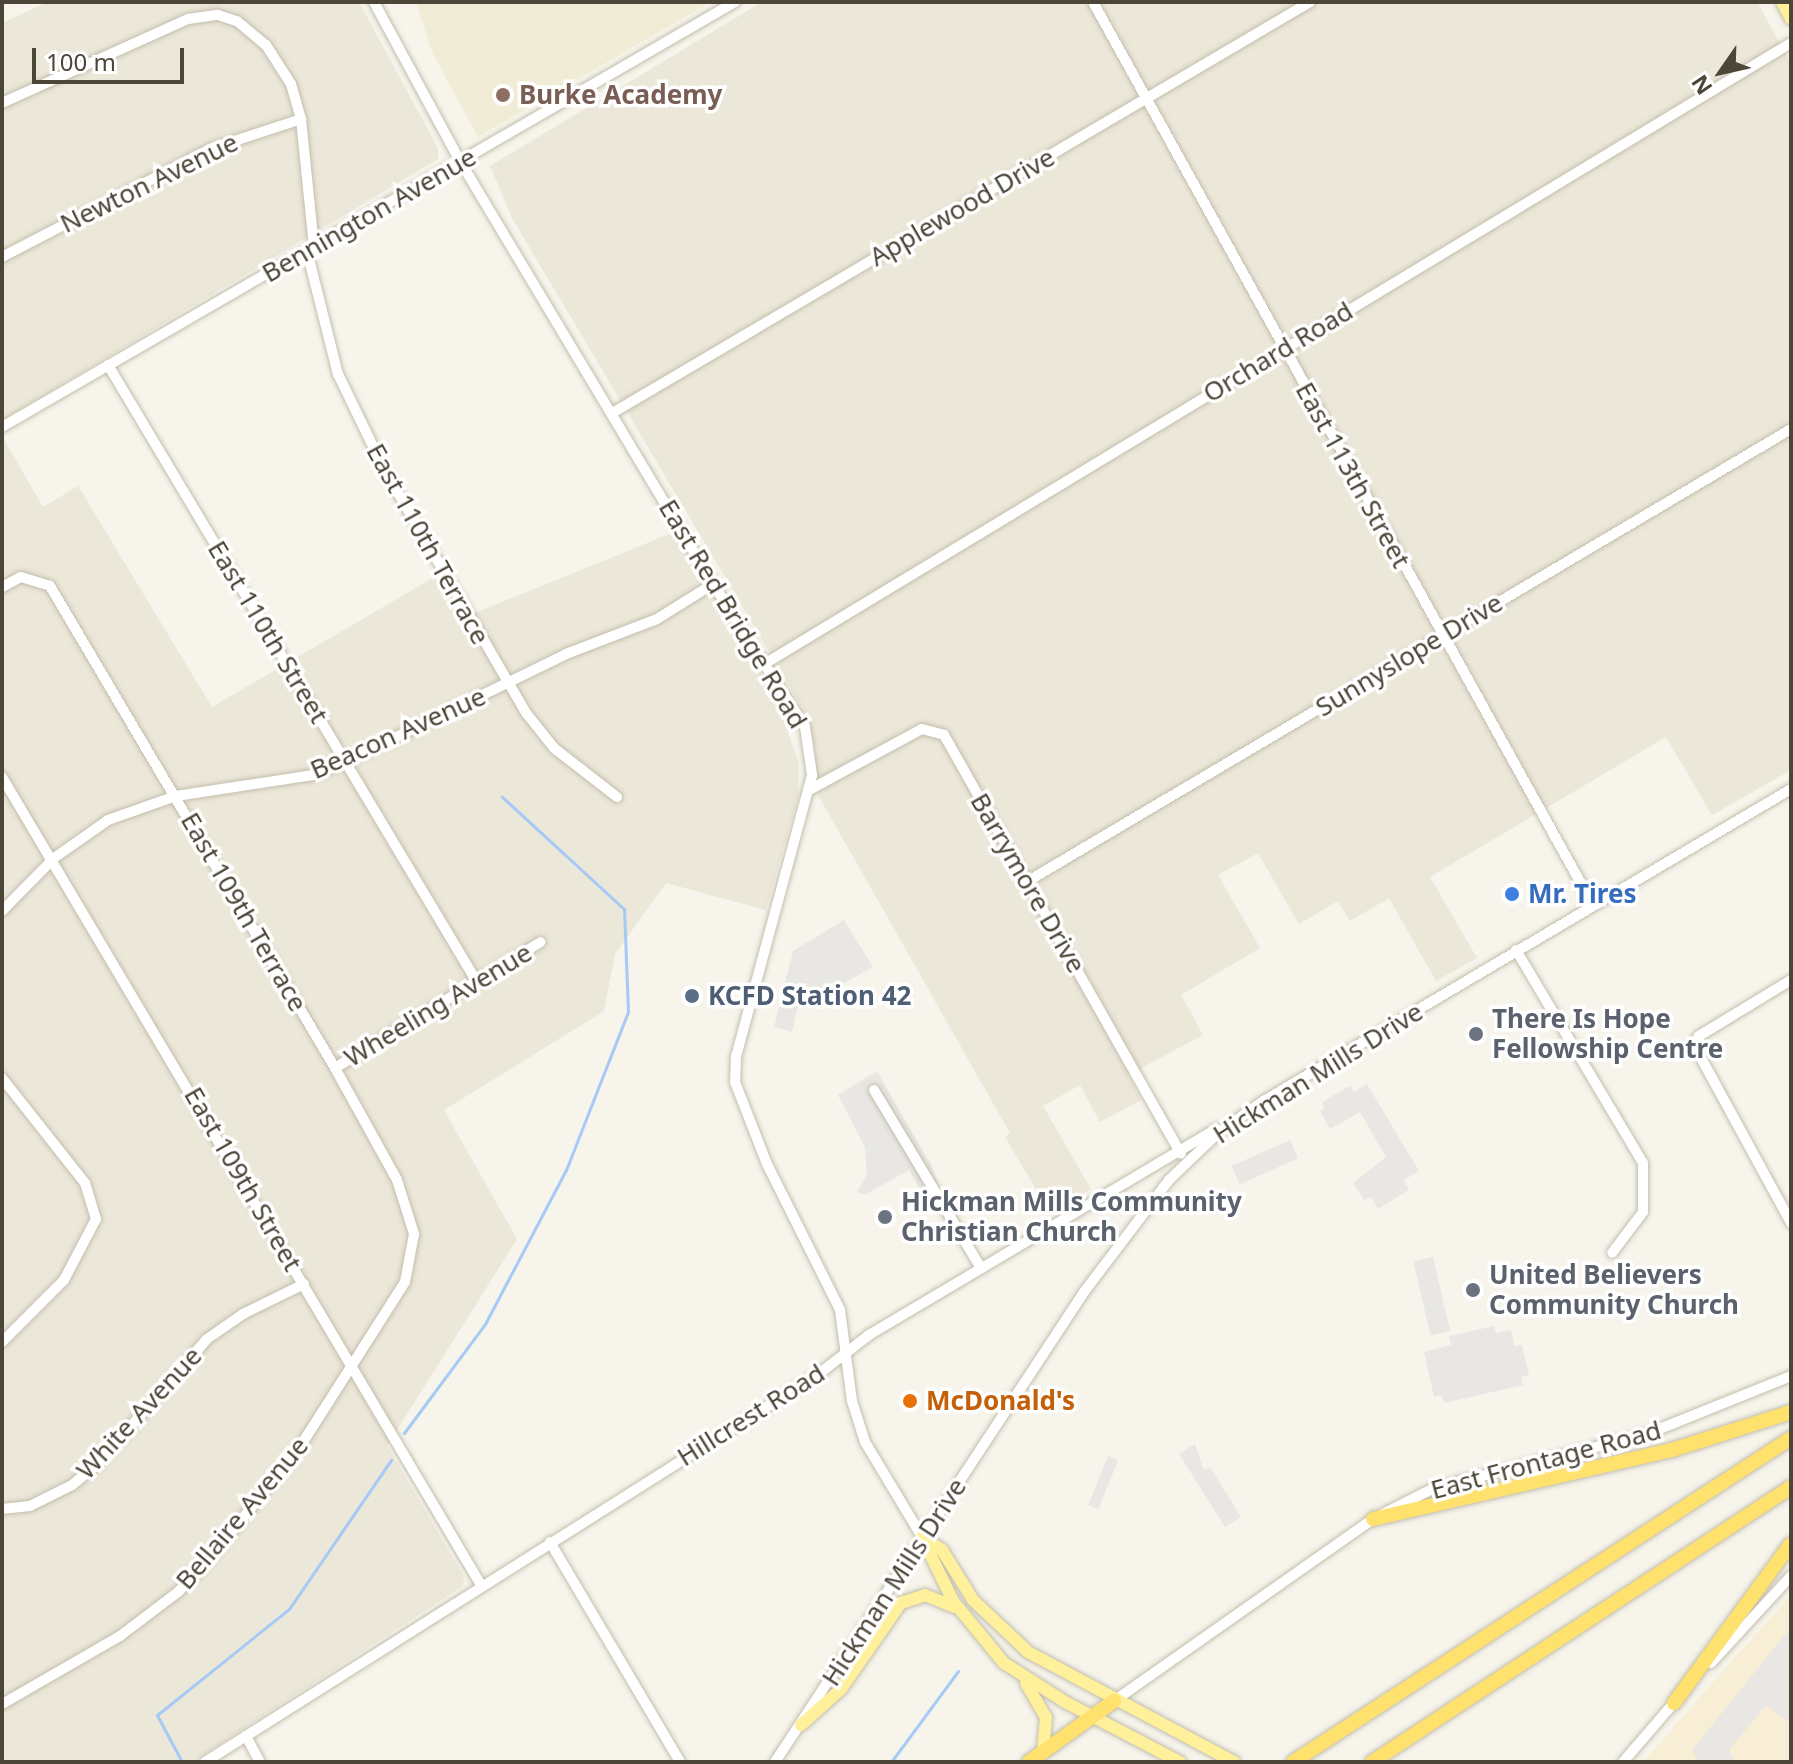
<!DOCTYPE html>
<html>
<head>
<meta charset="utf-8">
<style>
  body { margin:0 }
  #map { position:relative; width:1793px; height:1764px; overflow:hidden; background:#f6f4eb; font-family:"Noto Sans",sans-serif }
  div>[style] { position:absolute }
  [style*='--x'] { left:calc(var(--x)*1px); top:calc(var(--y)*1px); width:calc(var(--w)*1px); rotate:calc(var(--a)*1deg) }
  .residential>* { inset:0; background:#ebe7d9 }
  .commercial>* { inset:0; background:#f8eed6 }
  .education>* { inset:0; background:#f0ecd5 }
  .parking>* { inset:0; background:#e8e7e3; transform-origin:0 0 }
  .stream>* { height:3px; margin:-1.5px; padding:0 1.5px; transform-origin:1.5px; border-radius:1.5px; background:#a6caf5 }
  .roads { filter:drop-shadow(0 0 2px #c3bead) drop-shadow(0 0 2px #c3bead) }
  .minor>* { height:10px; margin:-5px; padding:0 5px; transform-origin:5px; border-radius:5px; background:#fff }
  .major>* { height:12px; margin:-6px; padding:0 6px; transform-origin:6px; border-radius:6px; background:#fff09c }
  .highway>* { height:14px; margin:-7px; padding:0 7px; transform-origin:7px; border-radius:7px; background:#ffe16e }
  .dots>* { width:22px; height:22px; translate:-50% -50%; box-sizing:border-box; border:4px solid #fff; border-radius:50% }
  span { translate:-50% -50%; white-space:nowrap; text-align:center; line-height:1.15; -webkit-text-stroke:7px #fff; paint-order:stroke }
  .education-label { font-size:26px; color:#785e54; font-weight:700 }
  .left { translate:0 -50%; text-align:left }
  .street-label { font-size:26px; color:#4c4638 }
  .shop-label { font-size:26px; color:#366cbe; font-weight:700 }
  .service-label { font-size:26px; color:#4e5e75; font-weight:700 }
  .worship-label { font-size:26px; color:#5b616d; font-weight:700 }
  .food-label { font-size:26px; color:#c56008; font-weight:700 }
  .frame { position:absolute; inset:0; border:4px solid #4c4638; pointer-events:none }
  .north { position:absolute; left:1681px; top:32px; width:80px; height:80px; -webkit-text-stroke:6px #fff; paint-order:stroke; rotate:236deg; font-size:22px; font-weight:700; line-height:32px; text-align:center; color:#4c4638 }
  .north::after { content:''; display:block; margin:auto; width:28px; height:36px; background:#4c4638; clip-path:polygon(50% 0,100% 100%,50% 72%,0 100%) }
  .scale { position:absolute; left:32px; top:48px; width:152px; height:36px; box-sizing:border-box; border:4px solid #4c4638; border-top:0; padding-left:10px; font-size:24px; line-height:28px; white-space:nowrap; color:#4c4638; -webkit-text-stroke:6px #fff; paint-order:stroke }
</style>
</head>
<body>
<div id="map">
  <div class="residential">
    <div style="clip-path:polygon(48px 2px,359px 2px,438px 148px,438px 159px,2px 420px,2px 23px)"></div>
    <div style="clip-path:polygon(762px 2px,1757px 2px,1791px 63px,1791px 770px,1712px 815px,1666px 737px,1430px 877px,1477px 958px,1436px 981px,1389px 898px,1350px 921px,1338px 901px,1299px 924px,1258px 853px,1218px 875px,1260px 948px,1181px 995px,1203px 1035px,1128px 1075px,1141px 1100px,1100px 1122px,1080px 1085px,1043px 1106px,1091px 1189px,1050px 1213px,1005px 1137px,1010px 1133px,818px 795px,815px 746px,805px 712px,512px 218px,490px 166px)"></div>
    <div style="clip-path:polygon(2px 436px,43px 507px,78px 486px,212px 707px,438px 575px,463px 618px,679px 530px,777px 701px,799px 764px,798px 797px,766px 910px,666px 883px,615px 954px,604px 1011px,444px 1110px,517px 1239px,387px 1446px,464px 1577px,463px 1586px,192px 1762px,2px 1762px)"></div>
  </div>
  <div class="commercial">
    <div style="clip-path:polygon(1791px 1595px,1791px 1762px,1643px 1762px,1730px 1663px)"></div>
  </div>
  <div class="education">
    <div style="clip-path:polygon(416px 2px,711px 2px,478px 137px,432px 52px)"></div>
  </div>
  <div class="parking">
    <div style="clip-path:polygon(844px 920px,873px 967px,797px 1009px,792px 1032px,774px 1027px,793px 951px)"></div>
    <div style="clip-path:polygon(877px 1071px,931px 1165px,940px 1189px,925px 1197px,909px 1170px,864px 1195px,857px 1192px,867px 1175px,865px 1147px,838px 1095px)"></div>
    <div style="clip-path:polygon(1367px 1084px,1419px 1171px,1404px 1180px,1409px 1190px,1378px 1209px,1371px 1197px,1364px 1200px,1353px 1183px,1386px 1157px,1360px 1112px,1330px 1129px,1320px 1111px,1325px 1108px,1322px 1102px,1350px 1086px,1354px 1092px)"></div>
    <div style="left:1290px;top:1140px;width:20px;height:64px;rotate:66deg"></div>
    <div style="left:1433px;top:1257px;width:76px;height:20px;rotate:77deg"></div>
    <div style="clip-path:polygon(1494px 1326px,1496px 1333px,1511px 1330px,1514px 1346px,1522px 1345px,1529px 1375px,1521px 1377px,1523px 1385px,1444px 1403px,1442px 1395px,1434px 1397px,1424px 1352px,1451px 1345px,1449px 1336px)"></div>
    <div style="clip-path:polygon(1195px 1444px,1204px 1470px,1210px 1467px,1241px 1517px,1225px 1527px,1179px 1454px)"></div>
    <div style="left:1108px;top:1456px;width:11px;height:53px;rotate:22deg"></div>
    <div style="clip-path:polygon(1787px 1632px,1791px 1636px,1791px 1724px,1766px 1705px,1729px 1750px,1736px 1762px,1699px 1762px,1692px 1750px)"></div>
  </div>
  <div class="stream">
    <div style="--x:404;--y:1433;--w:136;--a:-53.4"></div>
    <div style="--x:485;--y:1324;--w:174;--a:-62.3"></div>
    <div style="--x:566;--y:1170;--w:170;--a:-68.6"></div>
    <div style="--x:628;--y:1012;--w:103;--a:-92.2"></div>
    <div style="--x:624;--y:909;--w:166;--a:-137.4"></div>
    <div style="--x:182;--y:1762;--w:53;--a:-118"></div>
    <div style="--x:157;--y:1715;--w:169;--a:-38.8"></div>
    <div style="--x:289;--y:1609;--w:181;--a:-55.6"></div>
    <div style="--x:891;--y:1762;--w:113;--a:-53.6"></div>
  </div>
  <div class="roads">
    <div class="minor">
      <div style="--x:374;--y:2;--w:181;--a:61.6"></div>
      <div style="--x:460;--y:161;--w:493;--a:59.1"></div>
      <div style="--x:713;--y:584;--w:170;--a:57.2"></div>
      <div style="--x:805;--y:727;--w:49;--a:81.7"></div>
      <div style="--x:812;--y:775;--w:291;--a:105.1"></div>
      <div style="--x:736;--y:1056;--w:26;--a:92"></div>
      <div style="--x:735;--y:1082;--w:88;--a:68.7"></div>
      <div style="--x:767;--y:1164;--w:163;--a:63.4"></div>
      <div style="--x:840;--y:1310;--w:92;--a:82.5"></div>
      <div style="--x:852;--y:1401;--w:43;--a:72.4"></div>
      <div style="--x:865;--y:1442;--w:111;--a:59"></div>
      <div style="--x:1093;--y:2;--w:1032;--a:61.03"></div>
      <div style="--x:2;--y:103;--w:204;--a:-24.3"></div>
      <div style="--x:188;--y:19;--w:30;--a:-8"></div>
      <div style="--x:218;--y:15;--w:20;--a:18"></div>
      <div style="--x:237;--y:21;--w:38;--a:40"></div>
      <div style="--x:266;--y:45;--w:46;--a:57.3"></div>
      <div style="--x:291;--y:84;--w:36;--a:74"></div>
      <div style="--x:301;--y:119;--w:130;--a:84.2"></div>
      <div style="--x:307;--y:251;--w:127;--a:75.9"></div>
      <div style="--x:338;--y:374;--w:103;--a:64.2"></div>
      <div style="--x:383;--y:467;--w:286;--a:59.8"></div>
      <div style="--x:527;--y:714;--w:43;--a:51.5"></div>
      <div style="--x:554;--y:748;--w:80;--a:37.9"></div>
      <div style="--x:2;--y:257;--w:234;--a:-27.4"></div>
      <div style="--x:210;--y:149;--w:96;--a:-18.2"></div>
      <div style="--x:108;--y:365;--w:719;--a:59.12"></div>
      <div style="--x:614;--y:412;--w:808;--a:-30.5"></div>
      <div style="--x:2;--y:427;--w:847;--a:-30.11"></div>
      <div style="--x:2;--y:587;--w:21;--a:-28"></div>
      <div style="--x:21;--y:577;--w:30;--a:17"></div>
      <div style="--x:50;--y:586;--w:560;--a:59.4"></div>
      <div style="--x:335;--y:1068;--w:128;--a:61"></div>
      <div style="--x:397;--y:1180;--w:57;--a:72.5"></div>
      <div style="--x:414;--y:1234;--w:49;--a:100.6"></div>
      <div style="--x:405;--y:1282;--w:196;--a:122.5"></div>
      <div style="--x:300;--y:1447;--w:144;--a:128.8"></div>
      <div style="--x:210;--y:1559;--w:46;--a:134.1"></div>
      <div style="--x:178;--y:1592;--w:73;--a:142.8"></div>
      <div style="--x:120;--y:1636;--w:136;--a:150"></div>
      <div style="--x:766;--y:663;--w:1198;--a:-31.17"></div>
      <div style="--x:2;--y:777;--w:939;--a:59.34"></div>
      <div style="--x:809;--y:790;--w:128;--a:-28.4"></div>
      <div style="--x:922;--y:729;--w:23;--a:15"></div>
      <div style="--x:944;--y:735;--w:481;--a:60.5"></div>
      <div style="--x:1028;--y:881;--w:887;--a:-30.64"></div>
      <div style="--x:2;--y:911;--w:74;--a:-45.5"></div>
      <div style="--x:54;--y:858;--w:66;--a:-35.1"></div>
      <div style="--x:108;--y:820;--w:72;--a:-19.4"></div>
      <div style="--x:176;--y:796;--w:139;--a:-8.7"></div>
      <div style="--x:313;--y:775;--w:35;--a:-22"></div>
      <div style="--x:345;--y:762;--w:246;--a:-26"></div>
      <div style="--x:566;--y:654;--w:97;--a:-21"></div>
      <div style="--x:657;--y:619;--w:66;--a:-32"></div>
      <div style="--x:1516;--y:950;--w:248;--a:59.2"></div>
      <div style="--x:1643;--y:1163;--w:49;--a:90"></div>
      <div style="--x:1643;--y:1212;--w:51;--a:127.1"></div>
      <div style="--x:1791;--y:980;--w:108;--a:148.7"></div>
      <div style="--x:1699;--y:1036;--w:10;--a:119"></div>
      <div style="--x:1694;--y:1045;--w:203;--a:61.4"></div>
      <div style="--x:335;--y:1068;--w:241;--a:-31.5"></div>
      <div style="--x:2;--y:1078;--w:134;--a:51.7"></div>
      <div style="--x:85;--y:1183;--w:38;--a:73"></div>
      <div style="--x:96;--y:1219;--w:69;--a:117.7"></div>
      <div style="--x:64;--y:1280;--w:88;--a:135"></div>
      <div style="--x:874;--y:1090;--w:208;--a:59"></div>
      <div style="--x:2;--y:1509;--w:28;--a:-6"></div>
      <div style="--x:30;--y:1506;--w:47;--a:-26.6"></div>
      <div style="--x:72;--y:1485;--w:33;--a:-39"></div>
      <div style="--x:98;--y:1464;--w:166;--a:-48.9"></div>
      <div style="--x:207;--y:1339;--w:44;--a:-34.8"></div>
      <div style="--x:243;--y:1314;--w:68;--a:-26.2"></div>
      <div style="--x:550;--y:1542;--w:256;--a:59.4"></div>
      <div style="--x:1711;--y:1663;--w:118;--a:-47.4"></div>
      <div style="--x:1114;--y:1701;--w:317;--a:-35.1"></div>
      <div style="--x:1373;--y:1519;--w:68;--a:-26.9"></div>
      <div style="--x:1434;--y:1488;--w:220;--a:-14.2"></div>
      <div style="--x:1647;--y:1434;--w:155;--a:-21.9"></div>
      <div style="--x:246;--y:1736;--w:30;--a:62"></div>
      <div style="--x:205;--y:1762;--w:728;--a:-32.31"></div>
      <div style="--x:820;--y:1373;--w:62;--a:-37.8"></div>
      <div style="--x:869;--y:1335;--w:404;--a:-30.7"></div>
      <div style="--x:775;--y:1762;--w:562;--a:-56.68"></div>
      <div style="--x:1084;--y:1292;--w:141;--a:-52.8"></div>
      <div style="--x:1169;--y:1180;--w:66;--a:-43.8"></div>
      <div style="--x:1217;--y:1134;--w:55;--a:-35.4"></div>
      <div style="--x:1262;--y:1102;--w:615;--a:-30.61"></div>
      <div style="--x:1623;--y:1762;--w:84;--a:-49.3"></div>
    </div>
    <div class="major">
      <div style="--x:1782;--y:2;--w:19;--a:62"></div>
      <div style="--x:922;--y:1537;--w:24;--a:33"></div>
      <div style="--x:942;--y:1550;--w:59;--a:58.2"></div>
      <div style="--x:973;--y:1600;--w:76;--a:43.4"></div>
      <div style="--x:1028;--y:1652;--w:234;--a:28.1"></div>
      <div style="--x:922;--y:1537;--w:71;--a:64.2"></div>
      <div style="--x:953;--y:1601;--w:80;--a:50.6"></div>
      <div style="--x:1004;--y:1663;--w:72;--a:32.6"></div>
      <div style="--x:1065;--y:1702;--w:130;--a:27.6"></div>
      <div style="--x:1026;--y:1683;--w:39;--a:60"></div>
      <div style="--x:1046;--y:1717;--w:35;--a:95"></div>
      <div style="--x:801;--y:1725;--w:54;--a:-42"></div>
      <div style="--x:841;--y:1689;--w:105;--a:-55.1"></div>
      <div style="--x:901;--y:1603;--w:25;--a:-18"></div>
      <div style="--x:925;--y:1595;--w:31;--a:22"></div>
    </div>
    <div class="highway">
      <div style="--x:1373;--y:1519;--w:307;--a:-13"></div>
      <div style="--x:1672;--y:1450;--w:125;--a:-17.7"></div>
      <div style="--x:1674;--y:1703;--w:197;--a:-53.7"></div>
      <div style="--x:1029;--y:1762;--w:105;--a:-35.7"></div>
      <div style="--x:1293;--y:1762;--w:594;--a:-33.05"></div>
      <div style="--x:1372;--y:1762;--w:501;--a:-33.28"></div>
    </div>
  </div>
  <div class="dots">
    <div style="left:503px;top:95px;background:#8d6e63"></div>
    <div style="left:1512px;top:894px;background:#3f7fe0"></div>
    <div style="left:692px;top:996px;background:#5c6f8a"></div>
    <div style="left:1476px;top:1034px;background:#6b7280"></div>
    <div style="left:885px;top:1217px;background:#6b7280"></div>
    <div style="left:1473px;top:1290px;background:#6b7280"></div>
    <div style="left:910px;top:1401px;background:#e8710a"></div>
  </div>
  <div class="education-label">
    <span class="left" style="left:519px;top:95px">Burke Academy</span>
  </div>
  <div class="street-label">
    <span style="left:149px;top:183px;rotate:-26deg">Newton Avenue</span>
    <span style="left:962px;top:207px;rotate:-30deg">Applewood Drive</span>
    <span style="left:369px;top:215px;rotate:-30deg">Bennington Avenue</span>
    <span style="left:1278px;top:352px;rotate:-31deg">Orchard Road</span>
    <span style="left:1353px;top:475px;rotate:61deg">East 113th Street</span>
    <span style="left:428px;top:544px;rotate:61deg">East 110th Terrace</span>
    <span style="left:733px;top:614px;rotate:59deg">East Red Bridge Road</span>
    <span style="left:268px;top:632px;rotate:59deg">East 110th Street</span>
    <span style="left:1409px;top:655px;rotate:-31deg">Sunnyslope Drive</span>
    <span style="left:398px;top:733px;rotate:-24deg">Beacon Avenue</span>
    <span style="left:1028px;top:883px;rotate:60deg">Barrymore Drive</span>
    <span style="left:244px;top:912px;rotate:60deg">East 109th Terrace</span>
    <span style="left:438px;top:1005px;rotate:-31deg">Wheeling Avenue</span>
    <span style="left:1318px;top:1073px;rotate:-32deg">Hickman Mills Drive</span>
    <span style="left:243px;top:1179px;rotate:60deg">East 109th Street</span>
    <span style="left:139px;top:1413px;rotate:-47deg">White Avenue</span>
    <span style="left:751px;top:1415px;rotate:-32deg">Hillcrest Road</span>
    <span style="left:1546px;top:1460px;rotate:-15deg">East Frontage Road</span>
    <span style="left:242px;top:1513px;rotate:-50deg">Bellaire Avenue</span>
    <span style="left:894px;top:1582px;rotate:-57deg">Hickman Mills Drive</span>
  </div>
  <div class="shop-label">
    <span class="left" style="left:1528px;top:894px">Mr. Tires</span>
  </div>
  <div class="service-label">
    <span class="left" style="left:708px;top:996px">KCFD Station 42</span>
  </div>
  <div class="worship-label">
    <span class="left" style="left:1492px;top:1034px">There Is Hope<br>Fellowship Centre</span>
    <span class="left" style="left:901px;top:1217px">Hickman Mills Community<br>Christian Church</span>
    <span class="left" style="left:1489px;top:1290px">United Believers<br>Community Church</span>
  </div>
  <div class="food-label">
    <span class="left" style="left:926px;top:1401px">McDonald's</span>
  </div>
  <div class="frame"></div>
  <div class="north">N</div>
  <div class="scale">100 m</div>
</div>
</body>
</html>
